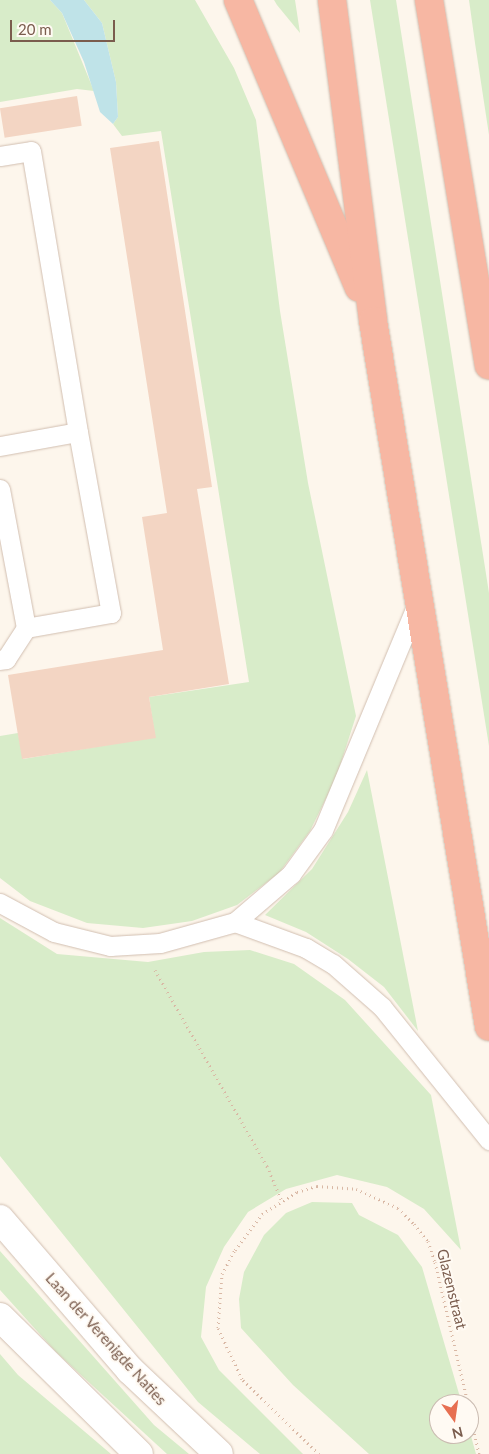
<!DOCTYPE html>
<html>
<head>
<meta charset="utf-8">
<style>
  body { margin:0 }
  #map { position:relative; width:489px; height:1454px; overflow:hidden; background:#fdf6ec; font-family:Lato,sans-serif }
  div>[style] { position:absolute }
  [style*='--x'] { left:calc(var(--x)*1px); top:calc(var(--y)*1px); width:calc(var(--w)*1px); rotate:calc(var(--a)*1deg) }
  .green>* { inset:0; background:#d8ecc9 }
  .water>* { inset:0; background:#bfe3e8 }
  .building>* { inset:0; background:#f3d5c3; transform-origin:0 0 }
  .path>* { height:3px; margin-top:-1.5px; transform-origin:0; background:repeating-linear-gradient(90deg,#d9b8a5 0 1px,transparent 0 5px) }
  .roads { filter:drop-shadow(0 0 1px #d1beb0) drop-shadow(0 0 1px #d1beb0) }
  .service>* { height:19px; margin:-9.5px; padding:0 9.5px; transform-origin:9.5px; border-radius:9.5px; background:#fff }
  .secondary>* { height:28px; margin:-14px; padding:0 14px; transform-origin:14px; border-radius:14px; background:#fff }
  .motorway>* { height:28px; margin:-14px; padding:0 14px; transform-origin:14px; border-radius:14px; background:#f7b7a3 }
  span { translate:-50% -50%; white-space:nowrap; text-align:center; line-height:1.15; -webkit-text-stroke:4px #fffaf3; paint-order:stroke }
  .street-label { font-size:15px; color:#7a5c4d }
  .north { position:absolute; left:429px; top:1394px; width:50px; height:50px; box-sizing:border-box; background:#fffaf3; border:1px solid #cabbb1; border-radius:50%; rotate:166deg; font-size:14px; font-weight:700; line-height:20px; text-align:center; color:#7a5c4d }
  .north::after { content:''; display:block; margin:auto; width:18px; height:22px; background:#e76f51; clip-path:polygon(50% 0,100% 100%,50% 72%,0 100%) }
  .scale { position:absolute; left:10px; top:20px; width:105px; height:22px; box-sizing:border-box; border:2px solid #7a5c4d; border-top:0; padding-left:6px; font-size:15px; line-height:18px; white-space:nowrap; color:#7a5c4d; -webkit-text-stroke:4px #fffaf3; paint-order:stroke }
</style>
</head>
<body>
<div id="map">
  <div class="green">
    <div style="clip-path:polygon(0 0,50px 0,62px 13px,94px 91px,77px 89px,0 102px)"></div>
    <div style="clip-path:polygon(84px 0,195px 0,234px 68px,256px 120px,280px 311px,308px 483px,356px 716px,336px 778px,310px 831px,279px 873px,237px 905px,192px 921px,143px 928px,87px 923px,30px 901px,0 878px,0 736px,18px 733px,23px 759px,155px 737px,149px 697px,249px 682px,161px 131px,122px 136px,113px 124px,118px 117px,116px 82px,102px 23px)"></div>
    <div style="clip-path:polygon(274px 0,295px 0,300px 33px,277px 5px)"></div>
    <div style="clip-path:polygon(370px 0,396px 0,489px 593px,489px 746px)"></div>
    <div style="clip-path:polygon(469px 0,489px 0,489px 135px,475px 43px)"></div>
    <div style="clip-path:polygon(367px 770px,418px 1031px,384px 987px,348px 959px,306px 932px,265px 915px,312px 869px,348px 812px)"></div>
    <div style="clip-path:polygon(0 918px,57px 954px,148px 962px,204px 952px,250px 950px,294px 964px,345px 1000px,431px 1095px,461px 1250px,424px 1209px,387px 1187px,337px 1175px,286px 1189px,248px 1212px,224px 1247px,206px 1287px,201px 1337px,219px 1370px,303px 1454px,260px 1454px,198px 1402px,0 1156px)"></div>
    <div style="clip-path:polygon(312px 1202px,352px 1203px,359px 1215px,398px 1235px,422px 1267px,462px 1404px,439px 1404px,439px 1434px,469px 1434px,469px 1429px,476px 1454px,369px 1454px,293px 1385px,241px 1328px,239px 1299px,244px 1272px,264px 1235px,286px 1213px)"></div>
    <div style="clip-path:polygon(0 1251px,154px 1425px,189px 1454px,167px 1454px,56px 1352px,0 1290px)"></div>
    <div style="clip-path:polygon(0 1354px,18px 1375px,111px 1454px,0 1454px)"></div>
  </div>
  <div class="water">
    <div style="clip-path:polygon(50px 0,84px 0,102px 23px,116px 82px,118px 117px,113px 124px,100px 112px,84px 62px,62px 13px)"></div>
  </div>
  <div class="building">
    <div style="left:77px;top:96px;width:30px;height:78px;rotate:81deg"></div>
    <div style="clip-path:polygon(159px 141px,212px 487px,197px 489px,229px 684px,149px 697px,156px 738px,22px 759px,8px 675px,163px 650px,142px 517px,167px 513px,110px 148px)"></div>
  </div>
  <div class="path">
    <div style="--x:155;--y:970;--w:226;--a:60.3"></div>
    <div style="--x:267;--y:1166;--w:36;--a:67"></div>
    <div style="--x:469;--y:1409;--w:46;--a:77.5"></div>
    <div style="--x:319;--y:1454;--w:107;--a:-135.8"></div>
    <div style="--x:242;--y:1379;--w:56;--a:-115.2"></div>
    <div style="--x:218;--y:1328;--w:54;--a:-85.8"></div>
    <div style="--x:222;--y:1274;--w:27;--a:-62"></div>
    <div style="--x:235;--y:1250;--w:45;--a:-53.1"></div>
    <div style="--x:262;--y:1214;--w:41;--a:-32.2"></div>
    <div style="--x:297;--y:1192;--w:21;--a:-17"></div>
    <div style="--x:317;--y:1186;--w:39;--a:4"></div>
    <div style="--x:356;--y:1189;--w:46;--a:24.3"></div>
    <div style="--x:398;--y:1208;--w:23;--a:45"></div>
    <div style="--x:414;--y:1224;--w:22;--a:51"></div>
    <div style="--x:428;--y:1241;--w:22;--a:72"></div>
    <div style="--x:435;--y:1262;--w:146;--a:76.9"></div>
  </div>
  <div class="roads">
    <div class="service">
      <div style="--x:0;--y:156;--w:31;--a:-9"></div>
      <div style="--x:31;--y:151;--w:285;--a:80.5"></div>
      <div style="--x:0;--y:446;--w:79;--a:-10.2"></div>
      <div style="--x:78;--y:432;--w:184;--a:79.7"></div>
      <div style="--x:111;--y:613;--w:86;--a:170"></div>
      <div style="--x:0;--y:489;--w:141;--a:79.4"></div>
      <div style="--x:26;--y:628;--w:37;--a:123"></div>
      <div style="--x:6;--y:659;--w:6;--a:171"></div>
      <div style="--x:0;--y:903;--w:61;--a:28.2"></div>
      <div style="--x:54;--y:932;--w:58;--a:14"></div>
      <div style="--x:110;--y:946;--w:50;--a:-3.4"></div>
      <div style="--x:160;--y:943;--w:78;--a:-15.6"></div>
      <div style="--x:235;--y:922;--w:76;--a:20.1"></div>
      <div style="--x:306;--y:948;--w:31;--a:31"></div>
      <div style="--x:333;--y:964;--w:65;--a:41.3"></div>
      <div style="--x:382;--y:1007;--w:171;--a:51.2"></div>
      <div style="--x:235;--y:922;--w:74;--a:-40.6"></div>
      <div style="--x:291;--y:874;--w:54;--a:-54"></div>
      <div style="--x:323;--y:830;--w:247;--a:-67.4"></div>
    </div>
    <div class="secondary">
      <div style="--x:0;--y:1219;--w:199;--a:49.3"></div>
      <div style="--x:130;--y:1370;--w:122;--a:43.3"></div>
      <div style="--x:0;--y:1317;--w:195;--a:44.6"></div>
    </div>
    <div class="motorway">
      <div style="--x:238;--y:0;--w:312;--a:67.2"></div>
      <div style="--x:332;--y:0;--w:324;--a:82.7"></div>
      <div style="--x:373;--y:321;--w:715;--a:80.67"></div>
      <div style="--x:429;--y:0;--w:370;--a:80.7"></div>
    </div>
  </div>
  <div class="street-label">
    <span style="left:452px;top:1289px;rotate:76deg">Glazenstraat</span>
    <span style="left:106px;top:1339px;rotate:48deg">Laan der Verenigde Naties</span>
  </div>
  <div class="north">N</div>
  <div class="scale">20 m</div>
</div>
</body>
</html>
